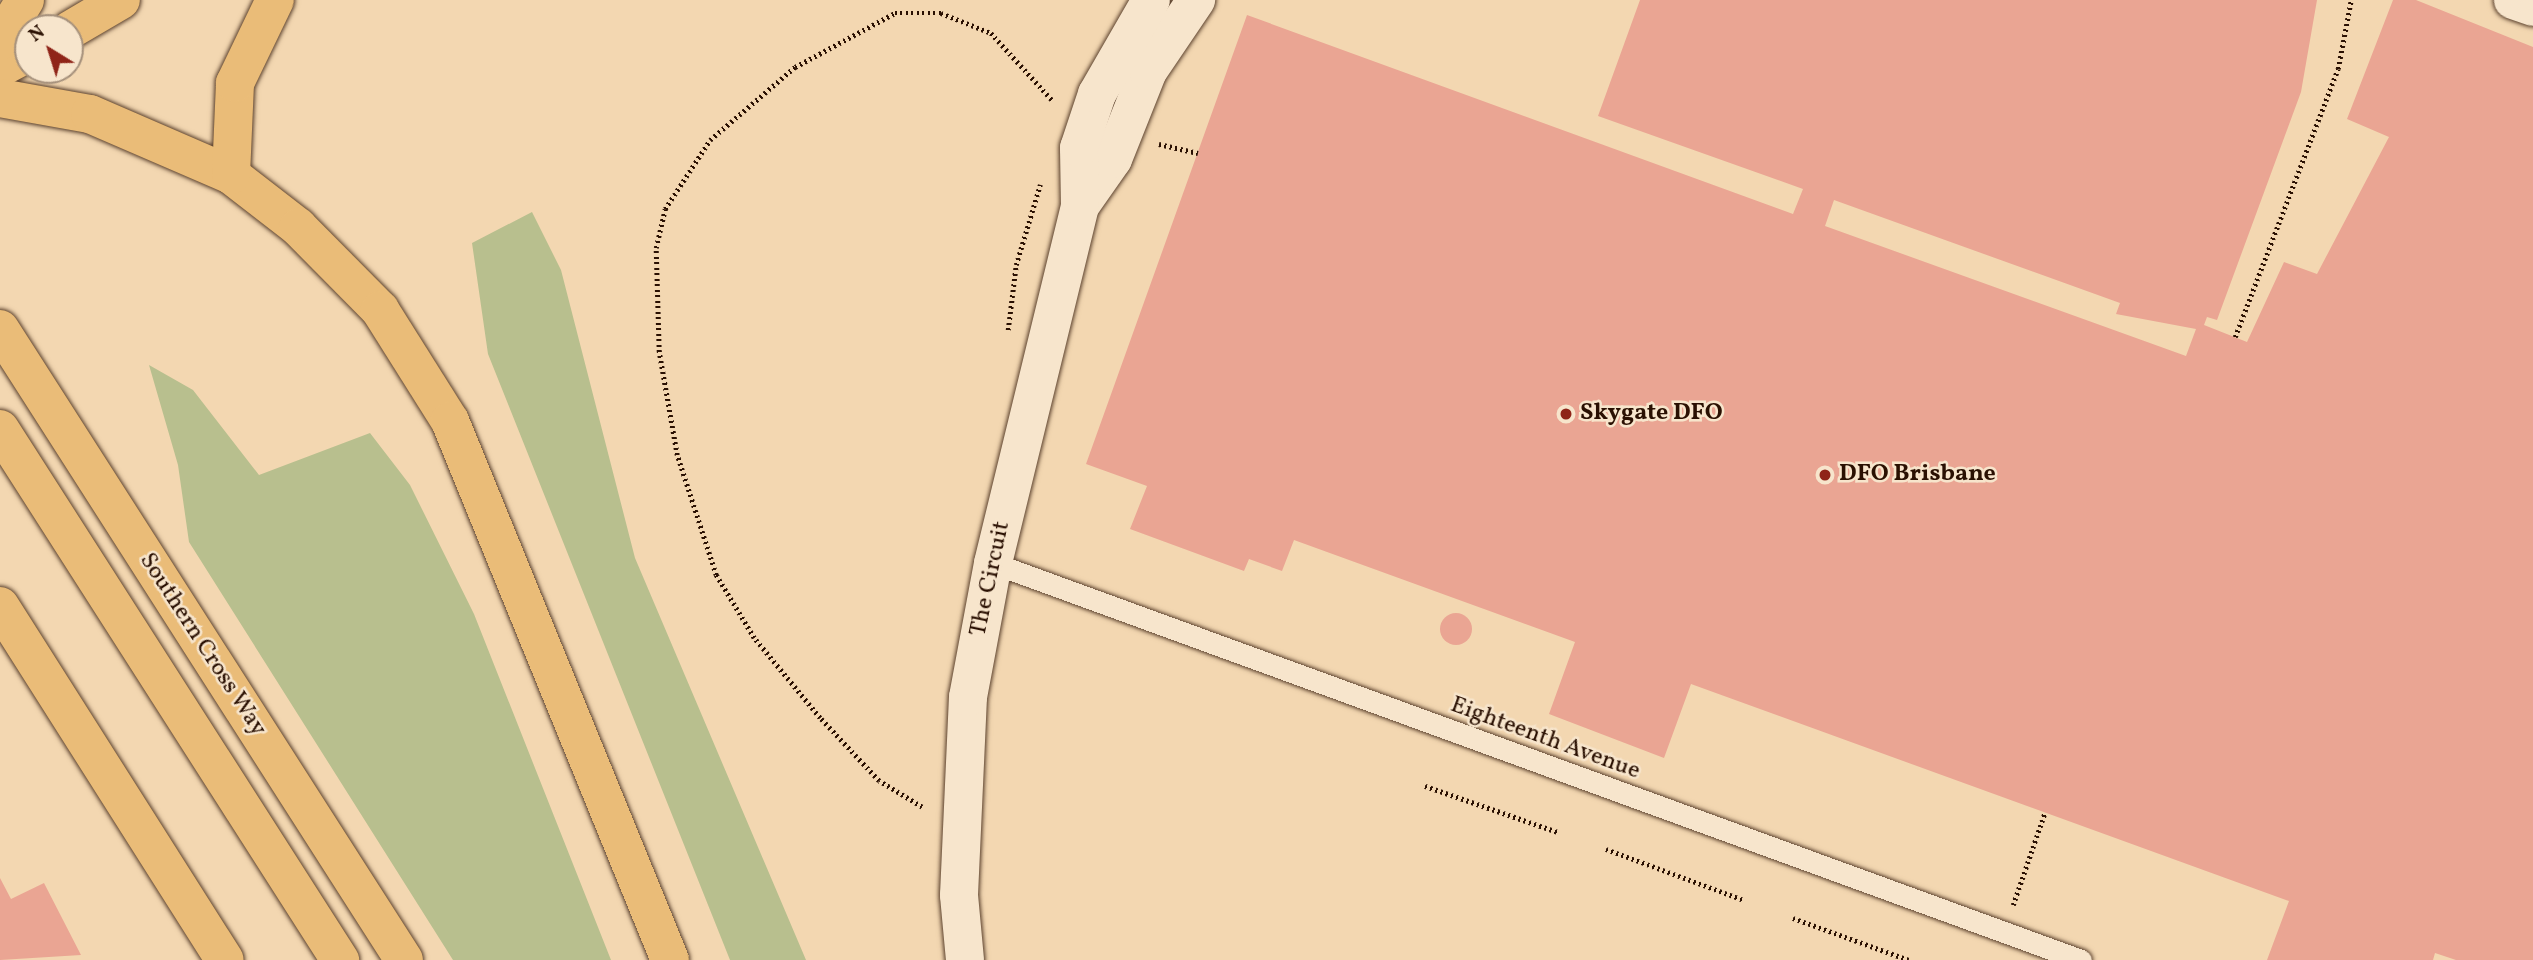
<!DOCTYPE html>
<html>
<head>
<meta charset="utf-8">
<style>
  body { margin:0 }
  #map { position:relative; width:2533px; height:960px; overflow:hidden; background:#f3d7b1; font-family:Vollkorn,serif }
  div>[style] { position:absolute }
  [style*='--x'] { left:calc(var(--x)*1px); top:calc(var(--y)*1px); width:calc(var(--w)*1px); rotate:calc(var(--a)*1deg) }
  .green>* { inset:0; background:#b8bf8e }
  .building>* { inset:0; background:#eaa593 }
  .round { border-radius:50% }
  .path>* { height:4.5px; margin-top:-2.25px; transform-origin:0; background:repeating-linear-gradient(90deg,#2a1002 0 2px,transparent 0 5.5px) }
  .roads { filter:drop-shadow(0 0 2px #5c422e) drop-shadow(0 0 2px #5c422e) }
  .lane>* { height:21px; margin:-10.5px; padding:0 10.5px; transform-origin:10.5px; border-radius:10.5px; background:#f7e5cc }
  .street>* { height:38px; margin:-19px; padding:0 19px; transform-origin:19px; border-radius:19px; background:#f7e5cc }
  .primary>* { height:38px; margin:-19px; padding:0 19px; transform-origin:19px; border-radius:19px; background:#eabc78 }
  .highway>* { height:38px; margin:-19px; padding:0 19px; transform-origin:19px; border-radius:19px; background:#eabc78 }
  .dots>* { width:19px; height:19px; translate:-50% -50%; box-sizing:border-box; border:4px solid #f7e5cc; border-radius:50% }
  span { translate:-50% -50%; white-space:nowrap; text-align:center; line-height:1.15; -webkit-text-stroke:5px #f7e5cc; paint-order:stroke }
  .poi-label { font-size:24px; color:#2a1002; font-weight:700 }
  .left { translate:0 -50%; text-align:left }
  .street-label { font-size:24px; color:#2a1002 }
  .north { position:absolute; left:14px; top:14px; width:70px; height:70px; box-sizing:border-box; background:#f7e5cc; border:2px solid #a5907b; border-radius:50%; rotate:322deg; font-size:19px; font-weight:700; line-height:28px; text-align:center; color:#2a1002 }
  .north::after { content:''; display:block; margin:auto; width:24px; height:32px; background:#8f2418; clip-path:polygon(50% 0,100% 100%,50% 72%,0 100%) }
</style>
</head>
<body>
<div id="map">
  <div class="green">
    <div style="clip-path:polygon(532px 212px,561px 270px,635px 558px,806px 960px,730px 960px,488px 354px,472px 243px)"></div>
    <div style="clip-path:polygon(149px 365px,193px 390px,259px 475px,370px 433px,410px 485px,474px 614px,611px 960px,453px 960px,189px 542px,178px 465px)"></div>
  </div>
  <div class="building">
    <div style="clip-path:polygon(evenodd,1640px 0,2317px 0,2301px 92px,2217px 320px,2207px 317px,2204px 325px,2247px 342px,2284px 262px,2317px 274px,2389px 137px,2347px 119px,2393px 0,2416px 0,2533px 47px,2533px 960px,2456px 960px,2435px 953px,2433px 960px,2267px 960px,2289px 901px,1691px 684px,1664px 758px,1549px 714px,1575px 642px,1294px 540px,1282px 571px,1249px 559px,1244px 571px,1130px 529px,1147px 486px,1086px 464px,1247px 15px,1793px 214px,1803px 189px,1598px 116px,1640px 0,1834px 200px,2120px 303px,2116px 314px,2196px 329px,2186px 356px,1825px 226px,1834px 200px)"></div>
    <div class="round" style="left:1440px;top:613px;width:32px;height:32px"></div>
    <div style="clip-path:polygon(0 878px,11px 899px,44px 883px,81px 955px,0 960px)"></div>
  </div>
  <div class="path">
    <div style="--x:1159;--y:144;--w:40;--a:13"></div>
    <div style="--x:1008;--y:330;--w:65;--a:-83"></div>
    <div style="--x:1016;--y:265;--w:84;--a:-73.3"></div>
    <div style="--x:2235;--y:337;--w:287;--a:-69"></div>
    <div style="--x:2338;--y:69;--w:70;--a:-79.3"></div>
    <div style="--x:1425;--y:786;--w:141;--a:19.1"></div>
    <div style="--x:922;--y:807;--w:50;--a:-148.8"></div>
    <div style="--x:879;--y:781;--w:86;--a:-133.1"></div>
    <div style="--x:820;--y:718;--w:104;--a:-129.5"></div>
    <div style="--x:754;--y:638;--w:74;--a:-121.1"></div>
    <div style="--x:716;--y:575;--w:126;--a:-108"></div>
    <div style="--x:677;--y:455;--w:105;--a:-99.9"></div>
    <div style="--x:659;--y:352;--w:104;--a:-91.7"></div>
    <div style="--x:656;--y:248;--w:40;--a:-77"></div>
    <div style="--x:665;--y:209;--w:82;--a:-56.9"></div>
    <div style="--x:710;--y:140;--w:112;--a:-40.7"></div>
    <div style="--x:795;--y:67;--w:114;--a:-28.4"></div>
    <div style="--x:895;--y:13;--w:46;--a:0"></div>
    <div style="--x:941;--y:13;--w:54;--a:21.8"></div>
    <div style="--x:991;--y:33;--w:93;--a:47.6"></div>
    <div style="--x:1606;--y:849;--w:147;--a:20.3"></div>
    <div style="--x:2013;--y:905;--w:98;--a:-71"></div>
    <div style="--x:1793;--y:918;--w:123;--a:19.9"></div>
  </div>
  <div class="roads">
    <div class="lane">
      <div style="--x:993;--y:563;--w:1158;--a:20.05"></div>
    </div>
    <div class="street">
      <div style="--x:2513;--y:0;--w:21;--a:19"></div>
      <div style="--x:1080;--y:206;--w:57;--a:-54.9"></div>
      <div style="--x:1113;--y:159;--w:95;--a:-68.3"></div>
      <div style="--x:1148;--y:71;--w:86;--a:-55.9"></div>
      <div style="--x:965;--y:960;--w:65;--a:-95.3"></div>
      <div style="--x:959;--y:895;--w:198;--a:-87.4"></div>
      <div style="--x:968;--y:697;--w:136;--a:-79.4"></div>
      <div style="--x:993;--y:563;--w:367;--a:-76.3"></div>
      <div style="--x:1080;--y:206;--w:58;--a:-91"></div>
      <div style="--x:1079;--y:148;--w:57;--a:-71.6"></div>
      <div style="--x:1097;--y:94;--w:108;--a:-60.1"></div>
    </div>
    <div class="primary">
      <div style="--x:70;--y:30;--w:59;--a:-30.5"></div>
      <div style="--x:0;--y:68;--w:32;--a:-28"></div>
    </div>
    <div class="highway">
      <div style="--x:0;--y:41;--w:48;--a:-58.6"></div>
      <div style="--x:0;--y:98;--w:91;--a:10.1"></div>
      <div style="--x:90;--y:114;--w:154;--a:23.4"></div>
      <div style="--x:231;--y:175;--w:85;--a:37.8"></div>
      <div style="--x:298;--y:227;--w:117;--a:45.3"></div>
      <div style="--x:380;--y:310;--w:131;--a:57.8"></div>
      <div style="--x:450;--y:421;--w:582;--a:67.8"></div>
      <div style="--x:231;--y:175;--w:92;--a:-87.5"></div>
      <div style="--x:235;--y:83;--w:92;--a:-64.3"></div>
      <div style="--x:0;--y:329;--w:749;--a:57.37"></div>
      <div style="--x:0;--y:429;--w:631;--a:57.37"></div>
      <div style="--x:0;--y:606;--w:419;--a:57.6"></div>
    </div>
  </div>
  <div class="dots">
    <div style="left:1566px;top:414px;background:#8f2418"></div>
    <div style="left:1825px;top:475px;background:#8f2418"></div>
  </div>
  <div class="poi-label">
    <span class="left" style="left:1580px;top:414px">Skygate DFO</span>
    <span class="left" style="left:1839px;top:475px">DFO Brisbane</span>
  </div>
  <div class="street-label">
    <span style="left:991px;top:579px;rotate:-78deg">The Circuit</span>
    <span style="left:202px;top:645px;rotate:57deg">Southern Cross Way</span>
    <span style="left:1545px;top:739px;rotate:20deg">Eighteenth Avenue</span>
  </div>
  <div class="north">N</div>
</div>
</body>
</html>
